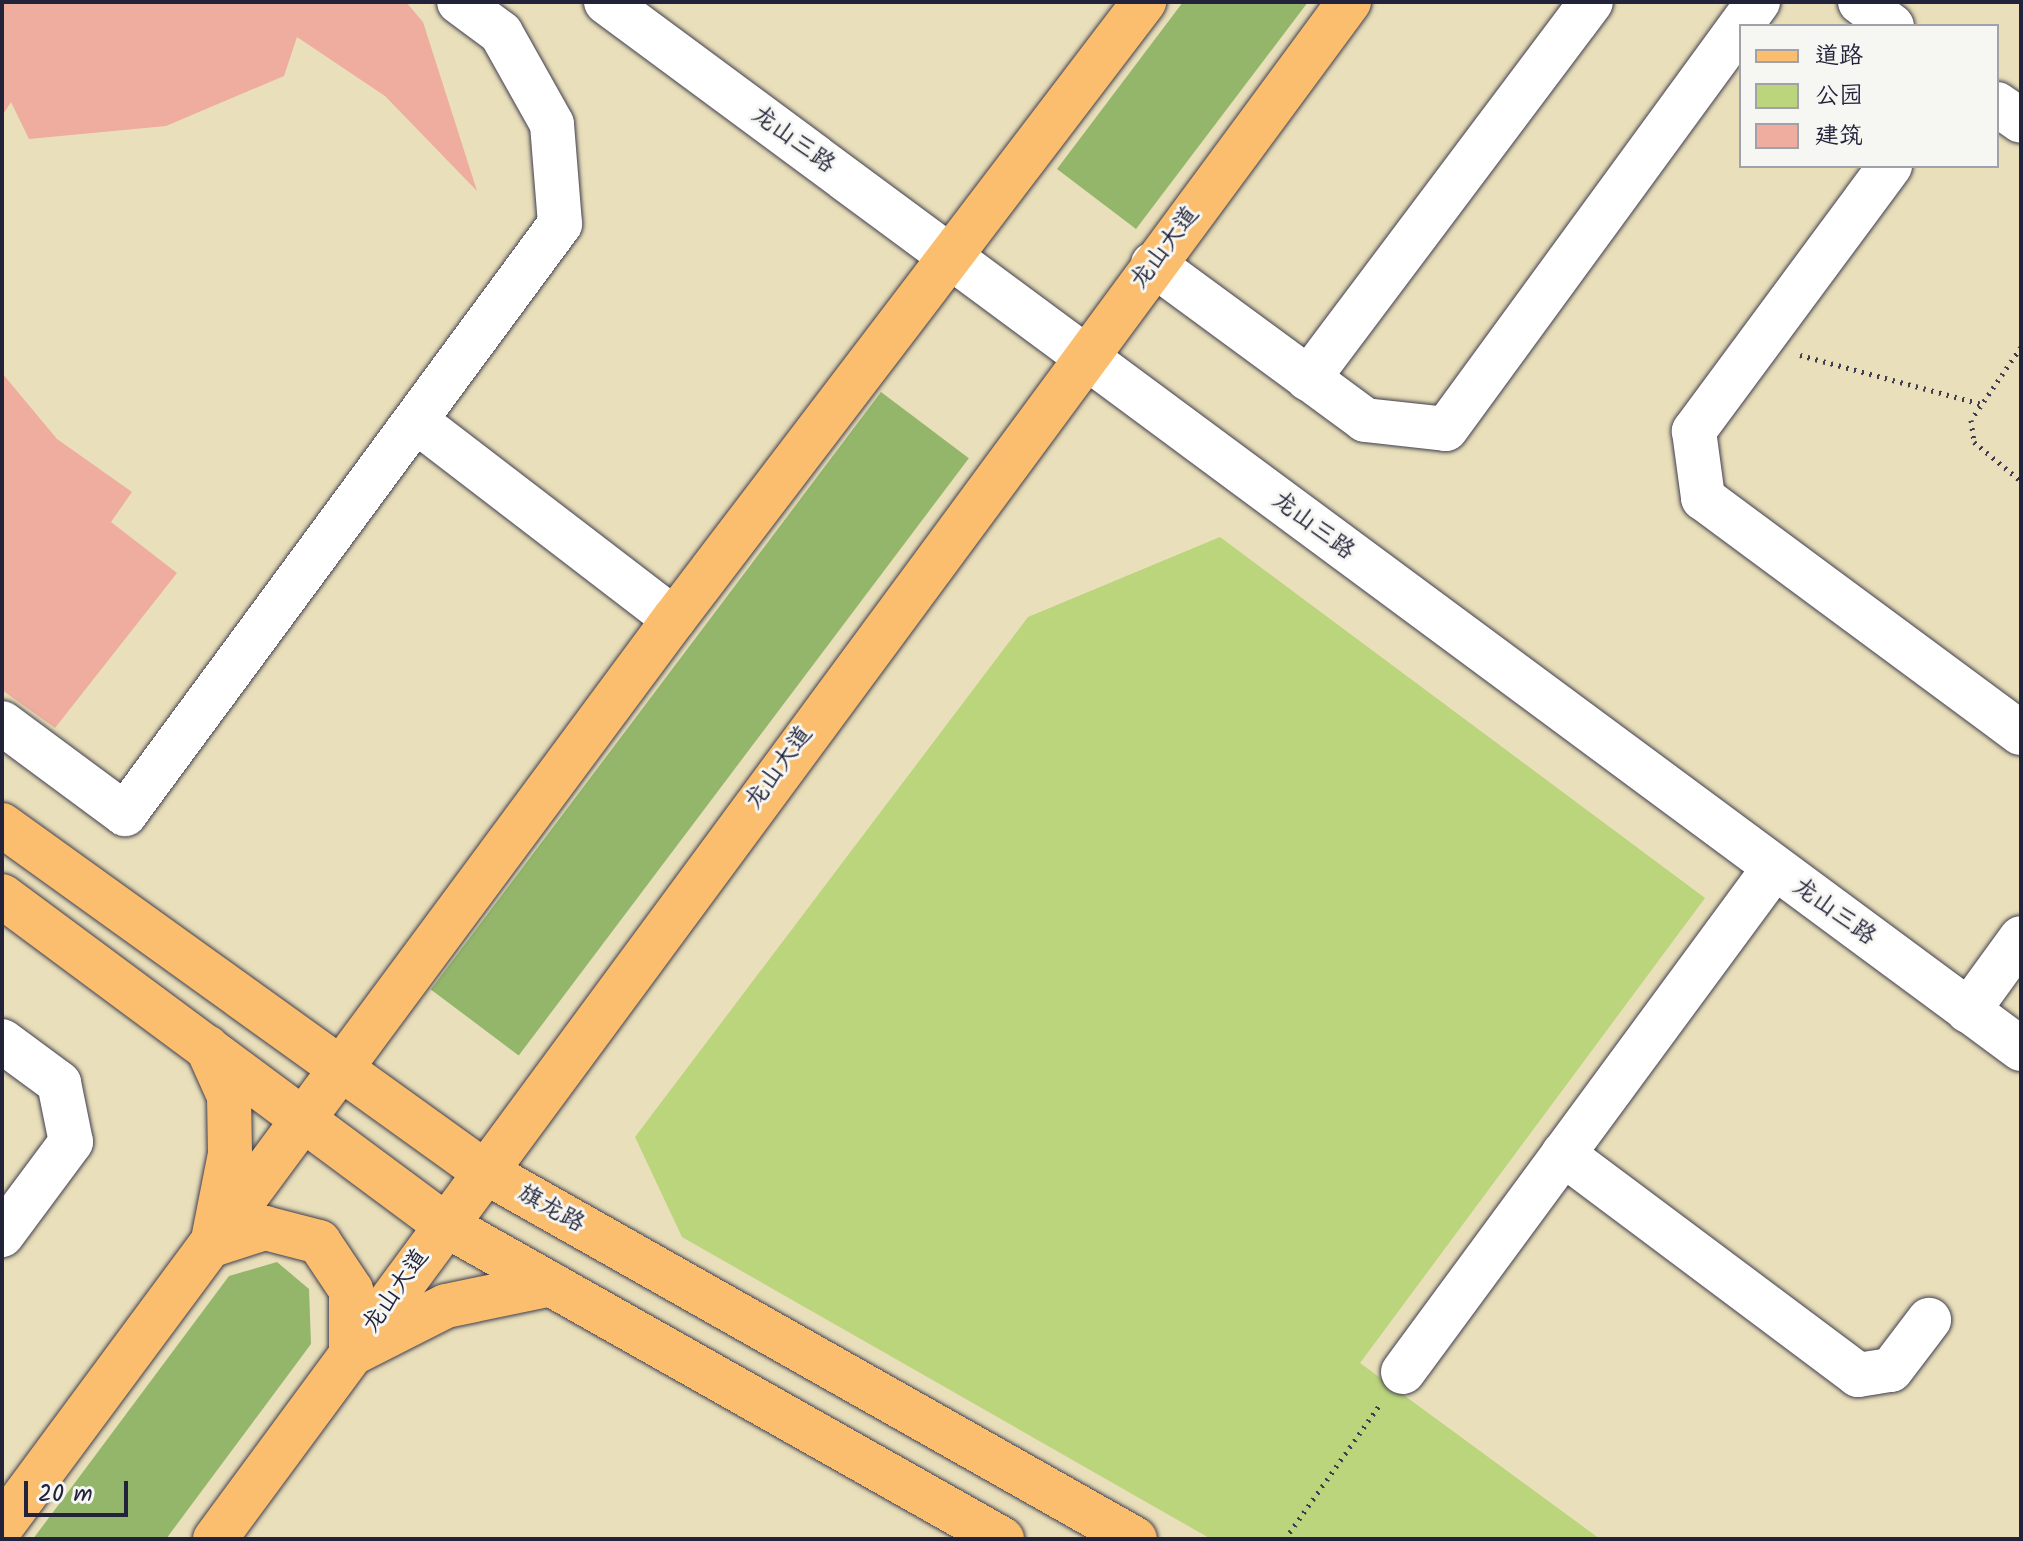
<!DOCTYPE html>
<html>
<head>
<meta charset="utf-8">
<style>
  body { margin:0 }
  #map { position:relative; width:2023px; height:1541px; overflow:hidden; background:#e9dfba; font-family:Kalam,"LXGW WenKai TC",sans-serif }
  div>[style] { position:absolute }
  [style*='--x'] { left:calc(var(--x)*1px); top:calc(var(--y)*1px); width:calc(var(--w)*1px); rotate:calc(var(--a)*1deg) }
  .green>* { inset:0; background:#bad57b }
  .forest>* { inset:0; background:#93b66b; transform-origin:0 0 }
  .building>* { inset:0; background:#eead9e }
  .path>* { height:5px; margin-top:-2.5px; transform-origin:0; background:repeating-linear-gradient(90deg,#403e4e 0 2px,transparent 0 8px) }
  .roads { filter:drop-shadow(0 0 2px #403e4e) drop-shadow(0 0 2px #403e4e) }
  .minor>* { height:44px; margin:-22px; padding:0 22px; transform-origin:22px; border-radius:22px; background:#fff }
  .major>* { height:44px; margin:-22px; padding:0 22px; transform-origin:22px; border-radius:22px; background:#fabe6e }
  span { translate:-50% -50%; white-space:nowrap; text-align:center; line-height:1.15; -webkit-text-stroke:6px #f6f6f2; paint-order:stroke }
  .street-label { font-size:24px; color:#22223b }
  .frame { position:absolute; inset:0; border:4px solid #22223b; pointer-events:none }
  .legend { position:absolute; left:1739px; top:24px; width:260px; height:144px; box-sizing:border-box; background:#f6f6f2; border:2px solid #a1a1a9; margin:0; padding:10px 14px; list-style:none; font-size:24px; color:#22223b }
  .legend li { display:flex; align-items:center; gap:16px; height:40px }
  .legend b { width:40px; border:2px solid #a1a1a9 }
  .scale { position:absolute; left:24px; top:1481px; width:104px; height:36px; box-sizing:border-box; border:4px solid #22223b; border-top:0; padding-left:10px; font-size:24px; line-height:28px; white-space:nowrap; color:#22223b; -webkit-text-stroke:6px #f6f6f2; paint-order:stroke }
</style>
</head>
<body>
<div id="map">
  <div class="green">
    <div style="clip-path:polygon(1220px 537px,1705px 898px,1360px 1363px,1600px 1539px,1211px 1539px,682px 1237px,635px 1137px,1028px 617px)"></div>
  </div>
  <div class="forest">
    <div style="clip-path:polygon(1183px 2px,1308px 2px,1136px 229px,1057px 169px)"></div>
    <div style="left:881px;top:392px;width:110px;height:748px;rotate:37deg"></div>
    <div style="clip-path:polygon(277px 1262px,309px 1289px,311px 1344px,166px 1539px,33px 1539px,229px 1276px)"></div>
  </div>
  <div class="building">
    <div style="clip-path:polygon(2px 2px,406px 2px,423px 22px,477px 191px,385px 96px,297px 37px,284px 76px,166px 126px,29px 139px,11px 102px,2px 116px)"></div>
    <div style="clip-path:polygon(2px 373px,57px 439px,132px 492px,111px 522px,177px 573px,55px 728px,2px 690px)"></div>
  </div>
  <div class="path">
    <div style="--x:2021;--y:347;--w:88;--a:124.4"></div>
    <div style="--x:1971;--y:420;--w:22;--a:82"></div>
    <div style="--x:1974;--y:442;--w:61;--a:39.7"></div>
    <div style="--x:1800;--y:355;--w:188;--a:15.1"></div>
    <div style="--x:1285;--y:1539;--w:166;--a:-54.8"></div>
  </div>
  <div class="roads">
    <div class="minor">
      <div style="--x:606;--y:2;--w:1760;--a:36.5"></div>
      <div style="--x:1860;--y:2;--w:40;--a:37"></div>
      <div style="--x:1997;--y:104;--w:29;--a:35"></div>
      <div style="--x:1890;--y:166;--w:330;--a:126.5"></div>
      <div style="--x:1694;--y:431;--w:68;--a:82.3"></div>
      <div style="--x:1703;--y:498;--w:395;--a:36.5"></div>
      <div style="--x:1153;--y:264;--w:263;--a:36.3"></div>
      <div style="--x:1365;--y:420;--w:81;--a:6.3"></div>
      <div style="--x:1446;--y:429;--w:529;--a:-53.85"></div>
      <div style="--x:1308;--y:379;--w:471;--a:-53.1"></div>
      <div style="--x:416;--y:421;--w:325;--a:37.5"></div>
      <div style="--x:2;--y:723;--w:153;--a:36.5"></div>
      <div style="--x:125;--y:814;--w:733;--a:-53.6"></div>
      <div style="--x:560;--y:224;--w:100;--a:-94.6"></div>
      <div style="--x:552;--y:124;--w:104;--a:-119.3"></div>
      <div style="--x:501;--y:33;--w:52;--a:-143.6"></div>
      <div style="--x:1968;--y:1011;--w:90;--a:-54"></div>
      <div style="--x:2;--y:1041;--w:71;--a:36.4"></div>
      <div style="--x:59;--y:1083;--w:60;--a:78.5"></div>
      <div style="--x:71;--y:1142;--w:116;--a:126.6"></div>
      <div style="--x:1563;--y:1154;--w:369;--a:36.8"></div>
      <div style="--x:1858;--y:1375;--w:33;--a:-9"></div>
      <div style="--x:1891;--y:1370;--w:63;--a:-52.8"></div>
      <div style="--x:1403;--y:1372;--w:626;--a:-53.64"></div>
    </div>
    <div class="major">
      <div style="--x:2;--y:825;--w:591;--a:35.71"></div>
      <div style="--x:482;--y:1170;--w:750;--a:29.47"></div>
      <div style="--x:2;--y:896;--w:550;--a:36.58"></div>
      <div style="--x:444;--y:1224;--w:641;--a:29.45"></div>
      <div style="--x:207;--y:1047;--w:54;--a:65.8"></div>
      <div style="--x:229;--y:1096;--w:58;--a:89"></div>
      <div style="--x:230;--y:1154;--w:93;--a:101.2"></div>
      <div style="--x:212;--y:1245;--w:56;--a:-17.8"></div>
      <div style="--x:265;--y:1228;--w:56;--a:14.5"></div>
      <div style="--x:319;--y:1242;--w:58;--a:56.3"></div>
      <div style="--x:351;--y:1290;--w:64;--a:90"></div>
      <div style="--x:351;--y:1354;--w:106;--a:-26.8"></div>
      <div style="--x:446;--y:1306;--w:107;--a:-11.8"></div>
      <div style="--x:2;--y:1526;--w:1129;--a:-53.47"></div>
      <div style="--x:674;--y:619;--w:776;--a:-52.7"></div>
      <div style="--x:215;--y:1539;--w:1910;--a:-53.58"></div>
    </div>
  </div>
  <div class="street-label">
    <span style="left:793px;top:140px;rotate:36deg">龙山三路</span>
    <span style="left:1165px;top:248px;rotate:-53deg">龙山大道</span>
    <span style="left:1313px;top:526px;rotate:37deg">龙山三路</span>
    <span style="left:779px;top:768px;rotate:-54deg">龙山大道</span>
    <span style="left:1834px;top:912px;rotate:36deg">龙山三路</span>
    <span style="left:551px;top:1209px;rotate:29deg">旗龙路</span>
    <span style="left:396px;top:1291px;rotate:-55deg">龙山大道</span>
  </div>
  <div class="frame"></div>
  <ul class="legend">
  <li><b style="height:10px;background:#fabe6e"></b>道路</li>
  <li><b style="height:22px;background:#bad57b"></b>公园</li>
  <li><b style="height:22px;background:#eead9e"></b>建筑</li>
  </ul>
  <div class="scale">20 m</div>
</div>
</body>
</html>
